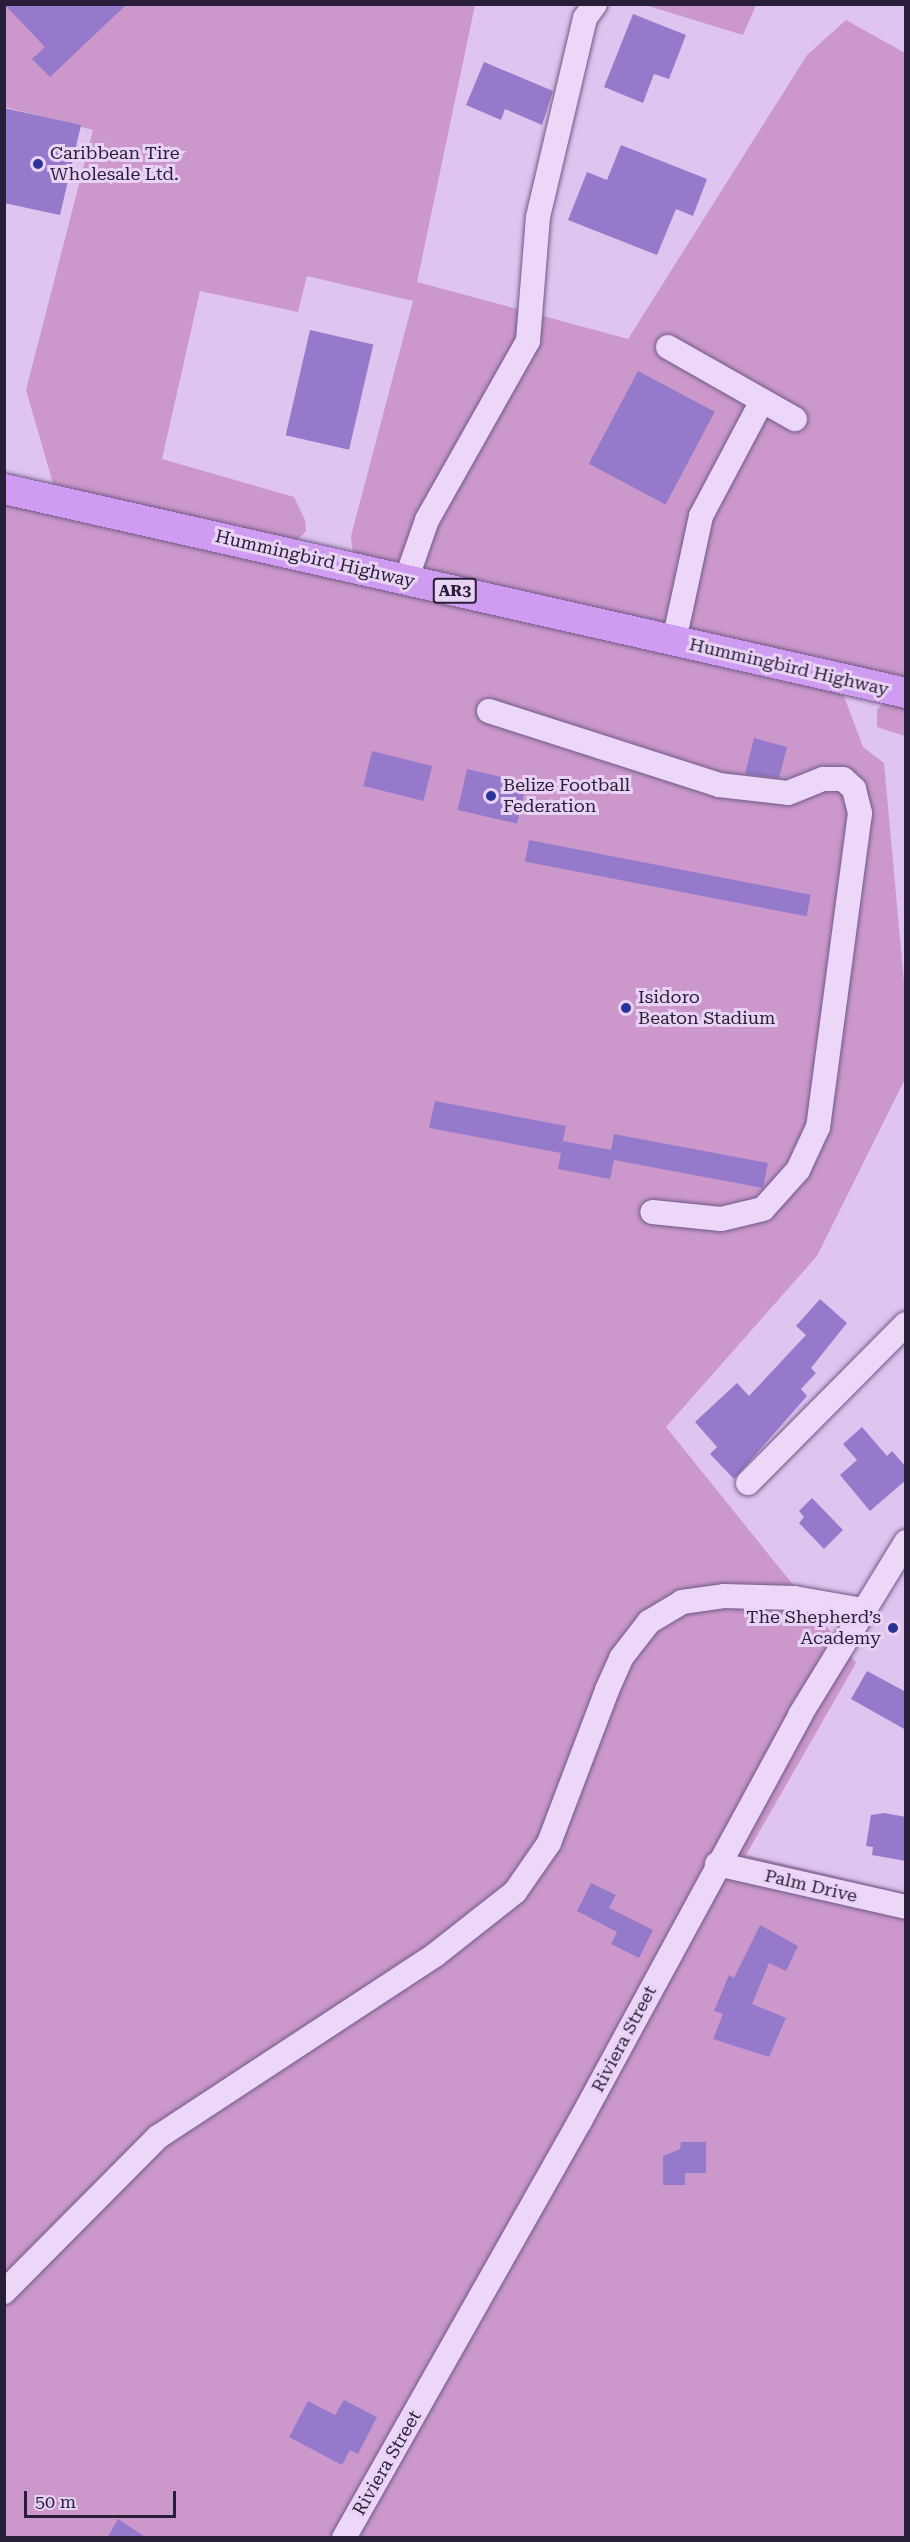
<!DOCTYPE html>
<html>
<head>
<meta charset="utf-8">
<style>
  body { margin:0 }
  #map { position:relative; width:910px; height:2542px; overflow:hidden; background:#dec4ee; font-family:"Roboto Serif",serif }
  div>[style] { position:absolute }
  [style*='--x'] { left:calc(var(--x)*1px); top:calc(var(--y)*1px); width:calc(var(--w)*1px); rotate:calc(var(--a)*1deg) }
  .green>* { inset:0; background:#cc98cb }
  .building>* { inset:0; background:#957acc; transform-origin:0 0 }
  .roads { filter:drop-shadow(0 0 2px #6f5a88) drop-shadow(0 0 2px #6f5a88) }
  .minor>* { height:24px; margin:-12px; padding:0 12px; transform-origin:12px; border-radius:12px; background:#ecd7f9 }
  .major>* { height:30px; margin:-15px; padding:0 15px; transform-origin:15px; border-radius:15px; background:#cf9cf1 }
  .dots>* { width:16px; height:16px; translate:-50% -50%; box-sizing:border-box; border:3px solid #e9d3f5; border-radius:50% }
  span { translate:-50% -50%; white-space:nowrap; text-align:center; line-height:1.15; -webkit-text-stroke:6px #e9d3f5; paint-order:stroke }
  .shield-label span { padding:2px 4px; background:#e9d3f5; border:2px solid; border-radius:4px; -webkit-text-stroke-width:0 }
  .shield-label { font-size:16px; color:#291e39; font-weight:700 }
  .poi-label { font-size:18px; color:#291e39 }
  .left { translate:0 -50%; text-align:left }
  .right { translate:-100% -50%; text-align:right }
  .street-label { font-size:18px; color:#291e39 }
  .frame { position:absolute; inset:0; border:6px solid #291e39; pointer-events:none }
  .scale { position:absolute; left:24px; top:2491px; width:152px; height:27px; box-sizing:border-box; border:3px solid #291e39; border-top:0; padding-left:8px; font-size:18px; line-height:21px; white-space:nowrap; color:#291e39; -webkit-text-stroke:4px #e9d3f5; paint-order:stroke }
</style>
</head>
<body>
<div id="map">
  <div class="green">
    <div style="clip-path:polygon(4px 5px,475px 5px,417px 282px,628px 339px,807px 55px,846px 20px,905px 53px,905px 681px,353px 555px,351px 536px,413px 301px,307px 276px,298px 312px,200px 291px,162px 459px,294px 497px,305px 520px,306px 531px,296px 542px,54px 487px,26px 390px,93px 130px,5px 107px)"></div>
    <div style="clip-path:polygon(645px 5px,756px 5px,743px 35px)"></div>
    <div style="clip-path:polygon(5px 502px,842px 691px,863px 747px,884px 763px,905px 993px,905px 1079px,817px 1256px,666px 1427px,856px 1663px,746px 1855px,905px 1893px,906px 2537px,5px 2537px)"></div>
    <div style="clip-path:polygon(885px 700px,905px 705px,905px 736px,877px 727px,877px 710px)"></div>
  </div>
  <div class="building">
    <div style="clip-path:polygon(4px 4px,127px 4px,50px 77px,32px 59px,45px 47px)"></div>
    <div style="clip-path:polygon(633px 14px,686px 35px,669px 79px,654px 74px,643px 103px,604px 87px)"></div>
    <div style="clip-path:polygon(484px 62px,553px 91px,542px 125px,505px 109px,501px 120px,466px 105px)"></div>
    <div style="clip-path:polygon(4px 108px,81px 125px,60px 215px,4px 203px)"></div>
    <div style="clip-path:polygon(621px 145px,707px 179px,693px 216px,676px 209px,657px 255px,568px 220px,587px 172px,607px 180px)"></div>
    <div style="left:310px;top:330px;width:65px;height:108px;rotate:13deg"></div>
    <div style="left:638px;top:371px;width:87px;height:105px;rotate:28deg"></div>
    <div style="clip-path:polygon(754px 738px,787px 747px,779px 778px,745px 774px)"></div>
    <div style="left:372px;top:751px;width:62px;height:36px;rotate:14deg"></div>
    <div style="left:467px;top:769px;width:61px;height:42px;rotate:13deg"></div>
    <div style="left:529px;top:840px;width:287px;height:22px;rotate:11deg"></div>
    <div style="clip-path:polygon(435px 1101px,566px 1126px,561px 1149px,563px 1141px,611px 1150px,614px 1134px,768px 1163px,763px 1188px,614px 1160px,610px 1179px,558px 1169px,561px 1153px,429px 1128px)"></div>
    <div style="clip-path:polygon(820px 1299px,847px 1323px,811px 1368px,816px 1373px,801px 1389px,807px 1396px,734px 1479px,710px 1454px,717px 1447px,695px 1422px,737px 1383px,749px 1396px,806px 1335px,796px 1326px)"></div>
    <div style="clip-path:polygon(862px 1427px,887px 1456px,892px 1451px,906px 1467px,906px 1480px,870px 1511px,840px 1475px,857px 1460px,843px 1444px)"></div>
    <div style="clip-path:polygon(812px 1498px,843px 1530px,824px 1549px,799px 1523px,804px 1517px,799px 1511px)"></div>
    <div style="clip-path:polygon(867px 1671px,906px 1692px,906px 1730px,851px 1699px)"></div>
    <div style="clip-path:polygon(884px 1813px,906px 1817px,906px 1861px,872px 1855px,873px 1847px,866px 1846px,871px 1815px)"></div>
    <div style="clip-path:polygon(591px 1883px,616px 1895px,609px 1908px,653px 1930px,639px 1958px,611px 1944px,617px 1932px,577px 1911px)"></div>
    <div style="clip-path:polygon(760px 1925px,798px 1946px,786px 1971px,769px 1963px,752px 2004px,786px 2018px,769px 2057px,713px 2039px,723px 2014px,714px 2011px,729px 1975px,734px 1978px)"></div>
    <div style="clip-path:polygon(681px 2142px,706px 2142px,706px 2173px,685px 2173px,685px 2185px,663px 2185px,663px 2156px,680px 2149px)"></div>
    <div style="clip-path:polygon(344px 2400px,377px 2417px,358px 2454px,350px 2450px,342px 2465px,289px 2437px,308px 2401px,335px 2415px)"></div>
    <div style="clip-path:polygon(118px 2519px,147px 2538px,107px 2538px)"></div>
  </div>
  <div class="roads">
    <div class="minor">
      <div style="--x:668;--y:347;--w:146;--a:29.6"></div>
      <div style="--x:406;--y:580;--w:64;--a:-70.7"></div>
      <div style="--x:427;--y:520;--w:206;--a:-60.6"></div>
      <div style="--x:528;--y:341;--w:124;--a:-85.4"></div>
      <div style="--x:538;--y:217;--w:204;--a:-76.7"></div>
      <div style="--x:585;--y:18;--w:17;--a:-54"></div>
      <div style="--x:674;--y:641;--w:128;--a:-77.8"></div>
      <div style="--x:701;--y:516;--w:130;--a:-62.1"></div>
      <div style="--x:489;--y:711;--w:242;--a:17.8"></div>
      <div style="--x:719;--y:785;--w:69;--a:6.6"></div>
      <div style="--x:788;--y:793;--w:38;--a:-22"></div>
      <div style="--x:823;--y:779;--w:20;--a:0"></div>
      <div style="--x:843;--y:779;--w:15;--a:42"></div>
      <div style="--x:854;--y:789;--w:25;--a:76"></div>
      <div style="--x:860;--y:813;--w:317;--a:97.6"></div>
      <div style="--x:818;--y:1127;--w:47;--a:114.9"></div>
      <div style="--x:798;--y:1170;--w:52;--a:131.9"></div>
      <div style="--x:763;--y:1209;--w:43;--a:166.6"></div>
      <div style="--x:721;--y:1219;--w:69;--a:-174.2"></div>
      <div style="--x:748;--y:1483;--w:224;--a:-45.2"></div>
      <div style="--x:717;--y:1864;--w:194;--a:12.8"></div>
      <div style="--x:4;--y:2292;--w:218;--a:-45.2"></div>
      <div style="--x:158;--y:2137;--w:331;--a:-33.3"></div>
      <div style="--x:435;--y:1955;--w:102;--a:-38.2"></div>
      <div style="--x:515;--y:1892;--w:60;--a:-55.2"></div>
      <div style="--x:549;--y:1843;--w:164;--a:-69.2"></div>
      <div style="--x:607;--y:1690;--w:35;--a:-66"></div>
      <div style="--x:621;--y:1658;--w:46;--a:-52.1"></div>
      <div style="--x:649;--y:1622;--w:39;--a:-31"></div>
      <div style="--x:682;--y:1602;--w:42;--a:-8.1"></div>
      <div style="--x:724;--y:1596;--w:70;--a:1.6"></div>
      <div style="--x:794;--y:1598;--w:70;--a:9.9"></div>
      <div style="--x:344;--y:2538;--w:479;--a:-60.5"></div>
      <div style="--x:580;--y:2121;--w:462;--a:-61.5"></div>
      <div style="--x:800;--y:1715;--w:203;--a:-58.5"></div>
    </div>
    <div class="major">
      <div style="--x:4;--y:489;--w:925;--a:12.74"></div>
    </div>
  </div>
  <div class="dots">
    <div style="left:38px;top:164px;background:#2b3597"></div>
    <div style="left:491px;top:796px;background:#2b3597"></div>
    <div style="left:626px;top:1008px;background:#2b3597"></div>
    <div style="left:893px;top:1628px;background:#2b3597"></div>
  </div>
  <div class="shield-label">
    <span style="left:455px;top:591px">AR3</span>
  </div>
  <div class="poi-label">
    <span class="left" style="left:50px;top:164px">Caribbean Tire<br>Wholesale Ltd.</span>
    <span class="left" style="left:503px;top:796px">Belize Football<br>Federation</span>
    <span class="left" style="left:638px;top:1008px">Isidoro<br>Beaton Stadium</span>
    <span class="right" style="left:881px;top:1628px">The Shepherd’s<br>Academy</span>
  </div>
  <div class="street-label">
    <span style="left:315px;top:559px;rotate:13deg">Hummingbird Highway</span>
    <span style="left:789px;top:667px;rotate:13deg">Hummingbird Highway</span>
    <span style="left:811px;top:1886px;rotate:13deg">Palm Drive</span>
    <span style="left:624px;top:2039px;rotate:-62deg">Riviera Street</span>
    <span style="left:387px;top:2463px;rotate:-60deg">Riviera Street</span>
  </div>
  <div class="frame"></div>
  <div class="scale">50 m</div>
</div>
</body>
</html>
